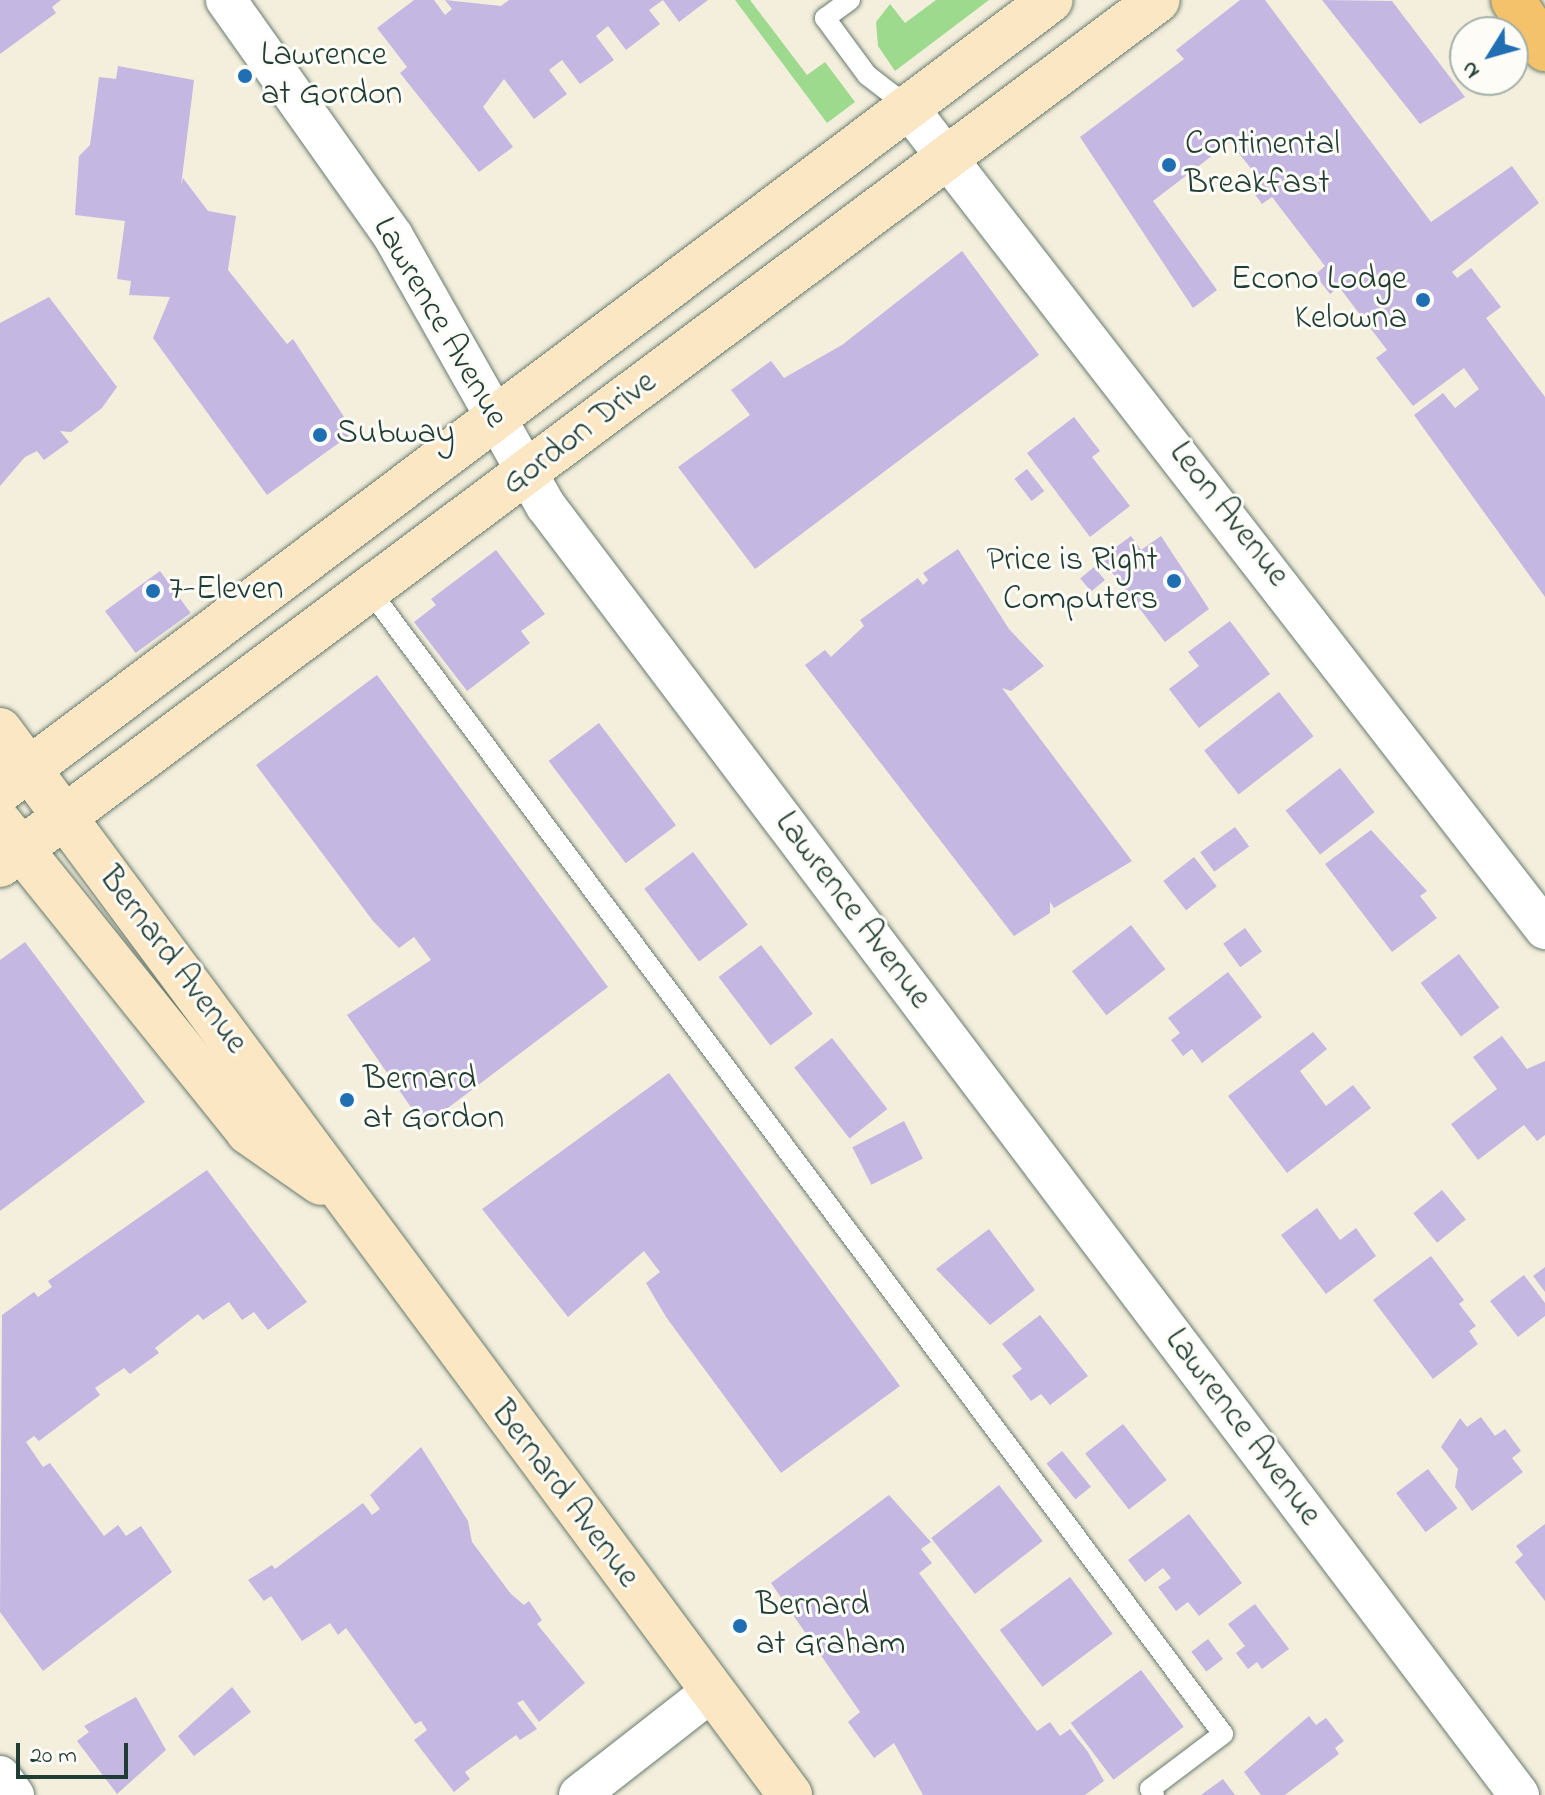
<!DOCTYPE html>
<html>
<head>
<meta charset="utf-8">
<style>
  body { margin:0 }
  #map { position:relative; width:1545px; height:1795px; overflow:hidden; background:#f3efdc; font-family:"Indie Flower",sans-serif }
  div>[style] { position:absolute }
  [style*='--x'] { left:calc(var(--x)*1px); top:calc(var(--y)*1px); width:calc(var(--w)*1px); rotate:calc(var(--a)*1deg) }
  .green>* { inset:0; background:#9dda8e }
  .building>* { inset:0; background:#c4b8e3; transform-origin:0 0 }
  .roads { filter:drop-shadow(0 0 2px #697b6f) drop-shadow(0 0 2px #697b6f) }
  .lane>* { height:20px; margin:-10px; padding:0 10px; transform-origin:10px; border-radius:10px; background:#fff }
  .street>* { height:40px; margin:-20px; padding:0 20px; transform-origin:20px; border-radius:20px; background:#fff }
  .secondary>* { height:44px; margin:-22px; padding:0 22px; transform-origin:22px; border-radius:22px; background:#fbe7c3 }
  .highway>* { height:44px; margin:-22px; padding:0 22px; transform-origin:22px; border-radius:22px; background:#f4c26a }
  .dots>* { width:22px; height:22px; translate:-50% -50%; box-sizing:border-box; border:4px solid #fdfcf7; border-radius:50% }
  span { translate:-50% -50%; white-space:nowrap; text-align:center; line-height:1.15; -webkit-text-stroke:6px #fdfcf7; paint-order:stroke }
  .poi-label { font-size:34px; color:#1f3d34 }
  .left { translate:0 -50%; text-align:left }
  .right { translate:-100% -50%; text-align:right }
  .street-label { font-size:34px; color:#1f3d34 }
  .north { position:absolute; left:1449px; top:16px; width:80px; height:80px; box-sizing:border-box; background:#fdfcf7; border:2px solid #a4b0a9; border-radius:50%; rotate:233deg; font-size:22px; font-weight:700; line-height:32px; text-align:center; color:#1f3d34 }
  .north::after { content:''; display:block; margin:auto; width:28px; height:36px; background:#1f6fb2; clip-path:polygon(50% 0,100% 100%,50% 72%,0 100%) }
  .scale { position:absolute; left:16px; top:1743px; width:112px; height:36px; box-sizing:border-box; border:4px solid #1f3d34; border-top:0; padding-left:10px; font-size:24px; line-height:28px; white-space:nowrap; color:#1f3d34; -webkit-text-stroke:6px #fdfcf7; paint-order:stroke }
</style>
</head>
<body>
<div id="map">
  <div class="green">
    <div style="clip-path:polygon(735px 0,750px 0,807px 75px,825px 62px,855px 102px,827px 123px)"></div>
    <div style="clip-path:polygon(936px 0,989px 0,895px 71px,878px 46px,876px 22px,890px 4px,905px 23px)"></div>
  </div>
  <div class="building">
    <div style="clip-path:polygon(0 0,61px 0,52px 7px,56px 13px,0 54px)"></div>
    <div style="clip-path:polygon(414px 0,434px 0,445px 15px,452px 9px,445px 0,501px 6px,509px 0,708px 0,679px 22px,663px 0,649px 10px,660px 24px,626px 50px,608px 26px,596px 36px,614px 60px,580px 84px,562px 60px,549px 70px,567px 94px,534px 119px,504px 79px,483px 107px,513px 147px,479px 172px,400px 73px,407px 67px,377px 28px)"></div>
    <div style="clip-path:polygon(1240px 0,1265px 0,1431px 222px,1512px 166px,1539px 203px,1452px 272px,1457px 278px,1471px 268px,1501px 307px,1486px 318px,1545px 397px,1545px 597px,1414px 415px,1443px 393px,1455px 408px,1479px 389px,1464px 368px,1413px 406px,1376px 358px,1387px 350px,1339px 287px,1330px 294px,1315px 275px,1325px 266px,1272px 197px,1262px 204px,1247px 184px,1257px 176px,1230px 142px,1153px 201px,1217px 290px,1193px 308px,1080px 137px,1184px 59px,1176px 50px)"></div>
    <div style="clip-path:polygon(1322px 0,1392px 1px,1465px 97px,1420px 124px)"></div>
    <div style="clip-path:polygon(118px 66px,194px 80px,181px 186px,183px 178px,208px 211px,236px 216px,228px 270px,287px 344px,293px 339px,354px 432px,267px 495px,153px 338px,170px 297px,129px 295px,131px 281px,117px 279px,125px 221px,75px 215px,79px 156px,90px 145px,99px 77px,116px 79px)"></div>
    <div style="clip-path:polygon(962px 251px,1039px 355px,755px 569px,678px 467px,750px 415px,731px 390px,771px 361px,784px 378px,842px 345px)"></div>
    <div style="clip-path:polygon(49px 297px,117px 387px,102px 408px,71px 432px,60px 431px,69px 442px,44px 460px,37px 451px,25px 457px,0 486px,0 323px)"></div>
    <div style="clip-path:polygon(1074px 417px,1100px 451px,1092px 457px,1130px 506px,1090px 537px,1027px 453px)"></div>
    <div style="left:1027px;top:469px;width:28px;height:16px;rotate:52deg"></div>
    <div style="clip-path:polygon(1131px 536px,1141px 550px,1161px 536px,1209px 609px,1165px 642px,1101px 558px)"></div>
    <div style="clip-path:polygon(958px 549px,1009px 629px,1044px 666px,1011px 691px,1002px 688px,1132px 861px,1054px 908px,1050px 902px,1050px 913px,1014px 936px,805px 665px,825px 650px,831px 657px,864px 626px,860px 620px,918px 578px,923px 585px,928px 580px,923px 573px)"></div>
    <div style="clip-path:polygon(496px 550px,545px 614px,521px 631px,530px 643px,467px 691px,414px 622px,436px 605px,431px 599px)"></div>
    <div style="left:1094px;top:567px;width:17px;height:18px;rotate:50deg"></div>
    <div style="left:160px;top:571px;width:52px;height:68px;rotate:54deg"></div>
    <div style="clip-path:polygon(1230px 621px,1270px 674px,1199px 728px,1169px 689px,1199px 666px,1188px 652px)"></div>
    <div style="clip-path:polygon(377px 675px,608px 987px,424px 1126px,347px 1015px,431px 960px,414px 937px,399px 948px,373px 921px,256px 765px)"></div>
    <div style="left:1279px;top:692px;width:56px;height:95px;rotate:52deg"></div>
    <div style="left:599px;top:723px;width:128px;height:63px;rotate:53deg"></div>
    <div style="left:1340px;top:768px;width:56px;height:69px;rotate:52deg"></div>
    <div style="left:1235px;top:827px;width:24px;height:43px;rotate:54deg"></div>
    <div style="clip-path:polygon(1371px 830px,1427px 891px,1420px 896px,1437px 918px,1392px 952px,1325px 864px)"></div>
    <div style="left:693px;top:852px;width:91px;height:61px;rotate:53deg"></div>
    <div style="left:1194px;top:857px;width:37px;height:39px;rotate:52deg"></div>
    <div style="left:1131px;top:925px;width:56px;height:75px;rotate:52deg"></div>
    <div style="left:1245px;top:928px;width:29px;height:27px;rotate:54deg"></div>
    <div style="clip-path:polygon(25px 942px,145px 1102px,0 1211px,0 960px)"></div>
    <div style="left:761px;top:945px;width:86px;height:53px;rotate:53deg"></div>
    <div style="left:1459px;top:954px;width:67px;height:48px;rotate:53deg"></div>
    <div style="clip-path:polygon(1228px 972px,1262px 1017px,1202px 1063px,1192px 1049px,1183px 1056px,1171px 1040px,1180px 1033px,1168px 1018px)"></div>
    <div style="clip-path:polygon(1313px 1032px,1327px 1049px,1300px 1071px,1326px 1106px,1353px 1085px,1371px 1108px,1287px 1173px,1228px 1096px)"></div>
    <div style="clip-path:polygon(1502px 1036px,1527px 1069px,1545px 1061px,1545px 1135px,1537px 1141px,1524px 1125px,1478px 1160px,1451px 1124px,1497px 1089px,1473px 1057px)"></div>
    <div style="left:832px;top:1038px;width:90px;height:48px;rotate:52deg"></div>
    <div style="clip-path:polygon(669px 1073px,900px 1386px,781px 1473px,666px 1317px,646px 1283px,660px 1272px,644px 1251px,568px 1317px,482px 1209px)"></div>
    <div style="left:904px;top:1121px;width:42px;height:58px;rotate:63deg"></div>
    <div style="clip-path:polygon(207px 1170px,307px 1302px,268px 1330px,254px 1312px,242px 1320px,229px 1302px,203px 1320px,198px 1314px,155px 1348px,159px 1353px,130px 1374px,124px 1368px,95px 1388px,100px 1395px,39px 1441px,34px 1436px,26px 1442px,43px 1467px,50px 1463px,104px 1536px,118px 1525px,126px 1536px,141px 1526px,172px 1572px,43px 1671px,0 1612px,2px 1315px,34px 1292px,38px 1297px,52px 1287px,48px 1281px)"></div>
    <div style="left:1442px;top:1190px;width:38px;height:37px;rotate:51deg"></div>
    <div style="clip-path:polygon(1317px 1208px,1340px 1240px,1356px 1228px,1376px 1256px,1326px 1294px,1281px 1235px)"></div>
    <div style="clip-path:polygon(989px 1229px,1035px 1290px,990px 1325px,936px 1269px)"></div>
    <div style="clip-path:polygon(1431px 1256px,1464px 1300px,1459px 1304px,1476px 1326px,1469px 1331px,1478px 1344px,1433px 1379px,1373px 1300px)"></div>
    <div style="clip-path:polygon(1545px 1267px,1545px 1292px,1533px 1276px)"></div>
    <div style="clip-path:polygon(1524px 1275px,1545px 1303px,1545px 1316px,1518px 1337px,1490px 1301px)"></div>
    <div style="clip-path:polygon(1040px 1315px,1088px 1376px,1050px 1405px,1041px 1394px,1031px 1401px,1012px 1376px,1022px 1369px,1002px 1344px)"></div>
    <div style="clip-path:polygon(1481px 1417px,1495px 1436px,1505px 1429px,1521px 1451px,1512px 1458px,1523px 1472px,1472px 1511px,1455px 1487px,1458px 1469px,1441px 1447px,1460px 1418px,1467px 1427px)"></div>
    <div style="left:1123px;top:1424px;width:71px;height:48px;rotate:52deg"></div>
    <div style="clip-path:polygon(421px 1447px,468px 1521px,472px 1542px,511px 1594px,524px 1605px,529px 1601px,542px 1620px,537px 1624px,585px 1683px,539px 1722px,523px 1700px,517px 1703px,537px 1729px,520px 1740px,516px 1735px,465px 1772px,470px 1779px,454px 1792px,414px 1740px,427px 1730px,421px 1721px,415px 1724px,346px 1628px,338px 1635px,330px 1623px,302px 1641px,271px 1596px,264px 1601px,248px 1580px,272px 1565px,275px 1569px,363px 1503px,372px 1515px,380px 1509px,370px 1495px)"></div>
    <div style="left:1062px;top:1451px;width:46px;height:20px;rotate:51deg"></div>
    <div style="left:1428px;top:1469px;width:49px;height:40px;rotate:53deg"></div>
    <div style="left:999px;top:1485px;width:71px;height:86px;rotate:52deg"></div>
    <div style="clip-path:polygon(889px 1495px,931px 1542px,921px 1549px,932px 1563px,919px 1573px,1037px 1731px,1050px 1722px,1060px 1736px,1070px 1729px,1088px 1752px,1104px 1781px,1085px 1795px,923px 1795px,894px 1743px,874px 1758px,848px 1722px,860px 1712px,771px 1583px)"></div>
    <div style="clip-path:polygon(1189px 1514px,1242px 1583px,1199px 1616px,1188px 1602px,1176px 1611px,1158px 1587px,1171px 1578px,1163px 1568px,1145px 1582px,1128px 1560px)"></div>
    <div style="clip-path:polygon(1545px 1524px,1545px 1601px,1515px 1562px,1523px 1555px,1516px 1546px)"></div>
    <div style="left:1070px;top:1577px;width:71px;height:88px;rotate:53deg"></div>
    <div style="clip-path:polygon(1255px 1604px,1289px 1649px,1262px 1669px,1257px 1662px,1248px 1669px,1236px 1653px,1245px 1646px,1228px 1624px)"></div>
    <div style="left:1208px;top:1639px;width:25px;height:21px;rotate:53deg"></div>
    <div style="left:1141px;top:1670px;width:71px;height:88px;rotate:53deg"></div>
    <div style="clip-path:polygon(232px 1687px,251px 1712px,194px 1756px,178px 1736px)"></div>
    <div style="clip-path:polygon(136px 1697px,166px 1750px,117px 1794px,77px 1741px,89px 1732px,84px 1726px)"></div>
    <div style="clip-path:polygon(1309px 1716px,1316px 1725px,1326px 1718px,1344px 1741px,1335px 1748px,1339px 1754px,1285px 1795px,1261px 1795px,1244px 1772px)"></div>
    <div style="clip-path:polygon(1223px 1779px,1235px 1795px,1201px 1795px)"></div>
  </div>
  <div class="roads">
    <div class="lane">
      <div style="--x:850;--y:0;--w:31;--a:144"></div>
      <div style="--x:825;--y:18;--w:71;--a:53.6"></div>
      <div style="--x:867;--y:75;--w:49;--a:37.6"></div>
      <div style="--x:370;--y:591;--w:1426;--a:53.27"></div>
      <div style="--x:1223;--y:1734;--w:91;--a:143"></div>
      <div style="--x:1150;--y:1789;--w:7;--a:56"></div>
    </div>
    <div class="street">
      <div style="--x:226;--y:0;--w:289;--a:54.7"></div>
      <div style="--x:393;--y:236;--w:310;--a:60.5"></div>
      <div style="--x:546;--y:506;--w:1615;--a:52.95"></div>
      <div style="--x:906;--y:105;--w:1043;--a:52.21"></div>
      <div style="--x:0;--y:1776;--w:24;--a:54"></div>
      <div style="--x:579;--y:1795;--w:169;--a:-38"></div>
    </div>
    <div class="secondary">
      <div style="--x:0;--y:730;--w:1326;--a:53.43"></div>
      <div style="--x:0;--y:791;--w:1315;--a:-36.97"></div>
      <div style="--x:0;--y:823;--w:396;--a:51.2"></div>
      <div style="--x:248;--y:1132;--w:89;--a:34.9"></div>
      <div style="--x:0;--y:865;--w:1445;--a:-36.76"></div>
    </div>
    <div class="highway">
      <div style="--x:1513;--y:0;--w:59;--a:56.9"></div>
    </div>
  </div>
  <div class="dots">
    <div style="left:245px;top:76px;background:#1f6fb2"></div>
    <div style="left:1169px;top:165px;background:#1f6fb2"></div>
    <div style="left:1423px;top:300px;background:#1f6fb2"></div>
    <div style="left:320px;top:435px;background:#1f6fb2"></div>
    <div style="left:1174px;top:581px;background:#1f6fb2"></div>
    <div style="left:153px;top:591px;background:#1f6fb2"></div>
    <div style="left:347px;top:1100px;background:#1f6fb2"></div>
    <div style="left:740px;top:1626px;background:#1f6fb2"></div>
  </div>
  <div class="poi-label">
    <span class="left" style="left:261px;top:76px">Lawrence<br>at Gordon</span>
    <span class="left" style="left:1185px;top:165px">Continental<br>Breakfast</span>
    <span class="right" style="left:1407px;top:300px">Econo Lodge<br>Kelowna</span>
    <span class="left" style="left:336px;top:435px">Subway</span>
    <span class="right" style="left:1158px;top:581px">Price is Right<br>Computers</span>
    <span class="left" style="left:169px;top:591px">7-Eleven</span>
    <span class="left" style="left:363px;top:1100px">Bernard<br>at Gordon</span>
    <span class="left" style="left:756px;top:1626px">Bernard<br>at Graham</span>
  </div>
  <div class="street-label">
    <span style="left:439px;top:323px;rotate:60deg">Lawrence Avenue</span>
    <span style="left:580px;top:434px;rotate:-37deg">Gordon Drive</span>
    <span style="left:1228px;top:515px;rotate:52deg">Leon Avenue</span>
    <span style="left:852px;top:911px;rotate:53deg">Lawrence Avenue</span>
    <span style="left:172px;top:961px;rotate:53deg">Bernard Avenue</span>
    <span style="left:1242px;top:1428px;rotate:53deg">Lawrence Avenue</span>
    <span style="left:564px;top:1495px;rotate:53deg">Bernard Avenue</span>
  </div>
  <div class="north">N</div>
  <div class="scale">20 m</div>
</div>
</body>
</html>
